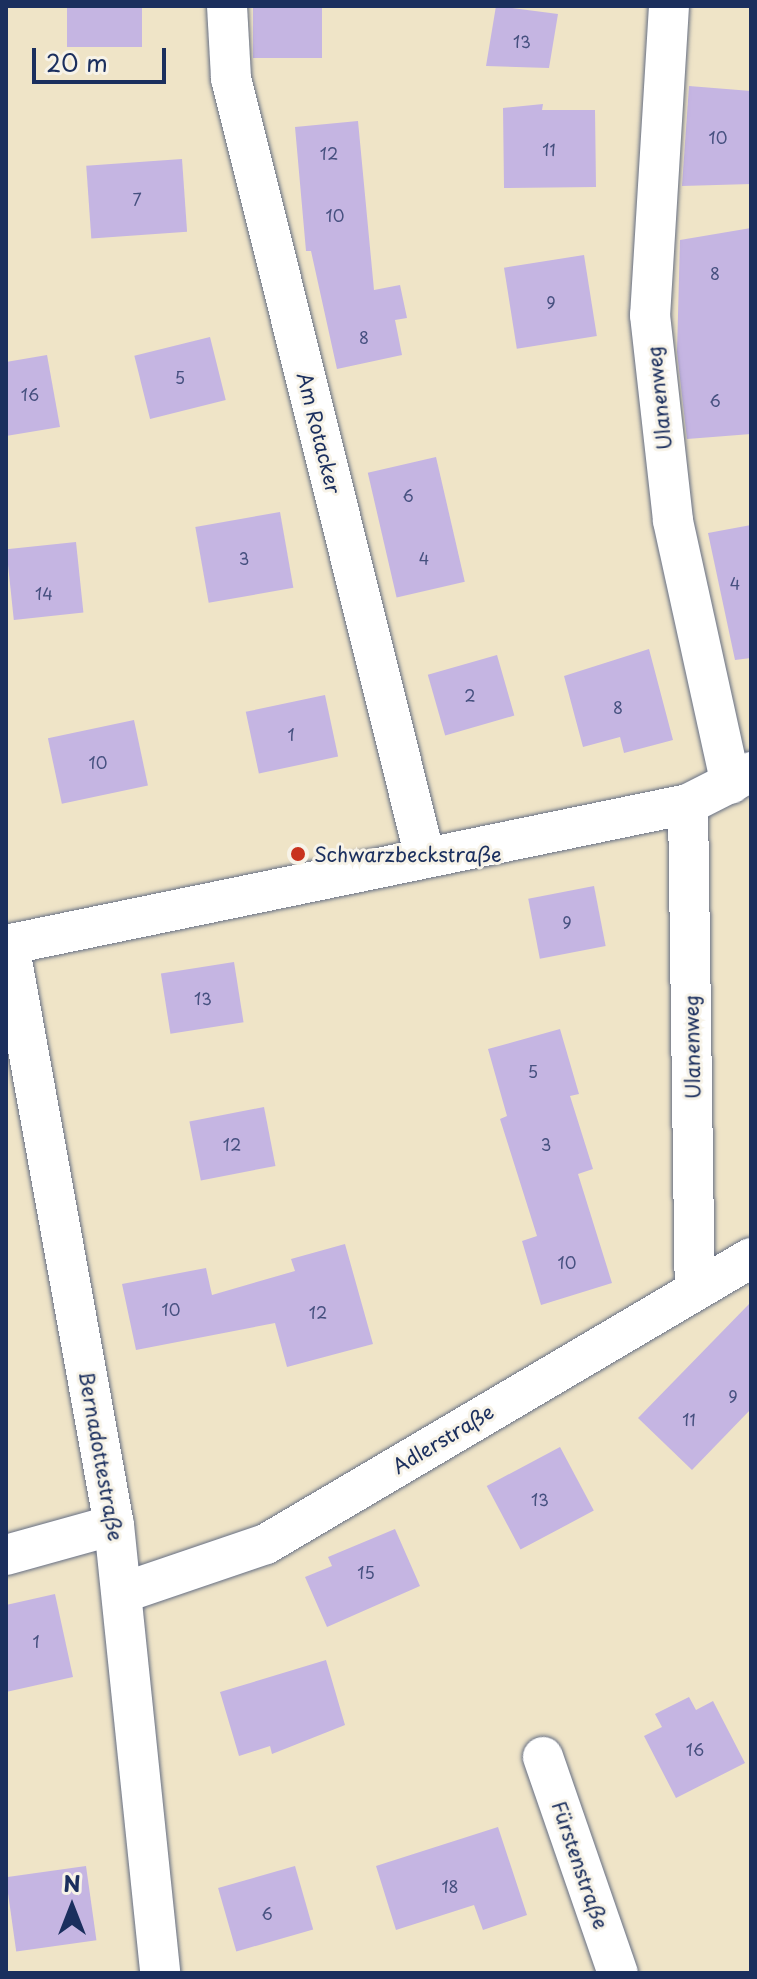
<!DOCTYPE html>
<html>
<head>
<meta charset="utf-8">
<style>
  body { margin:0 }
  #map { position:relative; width:757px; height:1979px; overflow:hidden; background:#efe4c7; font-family:"Playpen Sans",sans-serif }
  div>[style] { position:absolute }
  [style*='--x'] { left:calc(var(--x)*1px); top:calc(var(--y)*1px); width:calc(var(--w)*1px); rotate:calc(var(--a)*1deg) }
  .building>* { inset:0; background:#c5b5e2; transform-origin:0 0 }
  .roads { filter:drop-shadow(0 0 2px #656e83) drop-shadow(0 0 2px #656e83) }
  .street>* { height:40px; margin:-20px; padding:0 20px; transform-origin:20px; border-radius:20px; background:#fff }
  .dots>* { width:22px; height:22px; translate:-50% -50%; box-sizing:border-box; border:4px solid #f7f3e8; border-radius:50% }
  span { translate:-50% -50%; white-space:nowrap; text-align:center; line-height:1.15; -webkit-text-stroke:6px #f7f3e8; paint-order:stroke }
  .number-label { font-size:16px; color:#46507f }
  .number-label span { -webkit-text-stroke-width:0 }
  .street-label { font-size:20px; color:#1b2f5e }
  .poi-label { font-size:20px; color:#1b2f5e }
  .left { translate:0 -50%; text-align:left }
  .frame { position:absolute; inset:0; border:8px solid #1b2f5e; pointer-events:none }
  .north { position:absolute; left:32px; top:1867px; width:80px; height:80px; -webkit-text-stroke:6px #f7f3e8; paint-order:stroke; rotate:0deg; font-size:22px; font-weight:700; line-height:32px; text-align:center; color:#1b2f5e }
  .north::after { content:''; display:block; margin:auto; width:28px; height:36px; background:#1b2f5e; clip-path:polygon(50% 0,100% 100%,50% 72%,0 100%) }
  .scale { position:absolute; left:32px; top:48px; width:134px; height:36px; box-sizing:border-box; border:4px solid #1b2f5e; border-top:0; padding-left:10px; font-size:24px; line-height:28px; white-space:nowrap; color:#1b2f5e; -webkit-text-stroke:6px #f7f3e8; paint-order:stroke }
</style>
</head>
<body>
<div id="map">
  <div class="building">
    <div style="left:67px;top:6px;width:75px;height:41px"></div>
    <div style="left:253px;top:6px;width:69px;height:52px"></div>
    <div style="clip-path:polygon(496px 6px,558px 14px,549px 68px,486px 66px)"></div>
    <div style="clip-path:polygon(689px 86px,751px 91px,751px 184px,682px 186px)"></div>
    <div style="clip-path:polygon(543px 104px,542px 110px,595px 110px,596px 187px,504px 188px,503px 108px)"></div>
    <div style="clip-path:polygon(358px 121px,374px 290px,400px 285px,407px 318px,395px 320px,402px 355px,337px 369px,311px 251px,306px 251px,295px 127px)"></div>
    <div style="left:182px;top:159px;width:73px;height:96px;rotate:86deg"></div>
    <div style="clip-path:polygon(751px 228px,751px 434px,687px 439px,677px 352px,680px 240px)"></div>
    <div style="left:584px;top:255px;width:82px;height:81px;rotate:81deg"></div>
    <div style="left:210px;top:337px;width:65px;height:78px;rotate:76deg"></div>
    <div style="clip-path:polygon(47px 355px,60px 427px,6px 436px,6px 362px)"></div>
    <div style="left:436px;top:457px;width:128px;height:70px;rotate:77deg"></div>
    <div style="left:280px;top:512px;width:77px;height:86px;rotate:80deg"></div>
    <div style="clip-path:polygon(751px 525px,751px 658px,735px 660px,708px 533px)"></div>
    <div style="left:76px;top:542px;width:71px;height:70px;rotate:84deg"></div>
    <div style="clip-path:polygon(649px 649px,673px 740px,624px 753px,620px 737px,583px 747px,564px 676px)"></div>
    <div style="left:497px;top:655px;width:63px;height:72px;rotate:74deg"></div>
    <div style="left:325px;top:695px;width:63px;height:81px;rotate:78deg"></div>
    <div style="left:134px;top:720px;width:67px;height:88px;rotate:78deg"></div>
    <div style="left:594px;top:886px;width:61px;height:67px;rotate:79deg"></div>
    <div style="left:234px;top:962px;width:61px;height:74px;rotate:81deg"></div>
    <div style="clip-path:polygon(560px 1029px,579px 1094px,570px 1096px,593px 1169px,578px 1174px,612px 1283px,541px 1305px,522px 1241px,537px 1236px,500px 1119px,507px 1116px,488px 1049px)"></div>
    <div style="left:264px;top:1107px;width:60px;height:76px;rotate:79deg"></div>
    <div style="clip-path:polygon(345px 1244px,373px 1344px,287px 1367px,275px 1323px,136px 1350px,122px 1284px,206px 1268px,212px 1295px,295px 1271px,291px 1259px)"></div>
    <div style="clip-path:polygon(751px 1302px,751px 1409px,692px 1470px,638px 1418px)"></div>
    <div style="left:560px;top:1447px;width:72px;height:83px;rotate:62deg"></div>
    <div style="clip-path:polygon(395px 1529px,420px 1586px,327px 1627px,305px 1577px,332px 1566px,328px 1557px)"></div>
    <div style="clip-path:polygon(55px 1594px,73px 1677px,6px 1692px,6px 1605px)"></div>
    <div style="clip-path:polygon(326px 1660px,345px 1725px,272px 1754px,270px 1746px,239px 1756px,220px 1692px)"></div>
    <div style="clip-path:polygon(689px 1697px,696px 1710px,713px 1701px,745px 1763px,676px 1798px,644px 1736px,662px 1727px,655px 1714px)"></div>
    <div style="clip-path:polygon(498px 1827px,527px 1915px,483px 1930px,474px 1905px,396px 1930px,376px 1866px)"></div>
    <div style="left:86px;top:1866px;width:75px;height:81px;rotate:82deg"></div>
    <div style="left:295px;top:1866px;width:66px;height:80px;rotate:74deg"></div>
  </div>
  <div class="roads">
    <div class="street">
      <div style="--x:227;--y:6;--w:72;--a:86.8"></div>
      <div style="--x:231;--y:78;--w:803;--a:76.02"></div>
      <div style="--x:669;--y:6;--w:310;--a:93.5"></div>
      <div style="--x:650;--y:315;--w:207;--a:83.6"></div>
      <div style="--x:673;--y:521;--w:269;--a:77.6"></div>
      <div style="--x:688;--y:804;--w:486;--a:89.2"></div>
      <div style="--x:9;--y:944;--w:590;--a:79.76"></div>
      <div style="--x:114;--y:1525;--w:450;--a:84.1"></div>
      <div style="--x:6;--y:945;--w:696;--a:-11.68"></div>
      <div style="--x:688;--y:804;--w:71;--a:-26.9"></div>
      <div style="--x:6;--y:1555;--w:112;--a:-15.5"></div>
      <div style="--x:122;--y:1593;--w:152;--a:-18.8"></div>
      <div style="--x:266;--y:1544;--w:563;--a:-30.53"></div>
      <div style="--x:543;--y:1757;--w:229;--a:70.9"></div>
    </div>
  </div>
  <div class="dots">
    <div style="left:298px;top:854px;background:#c8321e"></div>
  </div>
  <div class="number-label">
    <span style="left:522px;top:41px">13</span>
    <span style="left:718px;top:137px">10</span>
    <span style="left:549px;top:149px">11</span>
    <span style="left:329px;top:153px">12</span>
    <span style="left:137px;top:199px">7</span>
    <span style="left:335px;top:215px">10</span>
    <span style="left:715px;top:273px">8</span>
    <span style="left:551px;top:302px">9</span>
    <span style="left:364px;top:337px">8</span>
    <span style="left:180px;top:377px">5</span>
    <span style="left:30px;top:394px">16</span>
    <span style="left:715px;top:400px">6</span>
    <span style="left:408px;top:495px">6</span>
    <span style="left:244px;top:558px">3</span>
    <span style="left:424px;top:558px">4</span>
    <span style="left:735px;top:583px">4</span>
    <span style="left:44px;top:593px">14</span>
    <span style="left:470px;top:695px">2</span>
    <span style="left:618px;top:707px">8</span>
    <span style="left:291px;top:734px">1</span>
    <span style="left:98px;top:762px">10</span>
    <span style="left:567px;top:922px">9</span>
    <span style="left:203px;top:998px">13</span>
    <span style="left:533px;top:1071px">5</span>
    <span style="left:232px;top:1144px">12</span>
    <span style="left:546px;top:1144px">3</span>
    <span style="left:567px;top:1262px">10</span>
    <span style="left:171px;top:1309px">10</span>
    <span style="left:318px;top:1312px">12</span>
    <span style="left:733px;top:1396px">9</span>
    <span style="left:689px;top:1419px">11</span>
    <span style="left:540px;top:1499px">13</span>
    <span style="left:366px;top:1572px">15</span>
    <span style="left:36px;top:1641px">1</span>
    <span style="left:695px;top:1749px">16</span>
    <span style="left:450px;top:1886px">18</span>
    <span style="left:267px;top:1913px">6</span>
  </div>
  <div class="street-label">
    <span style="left:659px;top:398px;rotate:-96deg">Ulanenweg</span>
    <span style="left:319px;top:433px;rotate:76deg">Am Rotacker</span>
    <span style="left:692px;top:1047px;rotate:-91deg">Ulanenweg</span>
    <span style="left:443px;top:1439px;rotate:-31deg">Adlerstraße</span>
    <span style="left:101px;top:1456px;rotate:80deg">Bernadottestraße</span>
    <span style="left:580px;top:1865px;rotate:71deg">Fürstenstraße</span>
  </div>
  <div class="poi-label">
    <span class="left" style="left:314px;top:854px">Schwarzbeckstraße</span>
  </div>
  <div class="frame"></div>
  <div class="north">N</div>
  <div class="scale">20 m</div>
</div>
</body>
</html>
